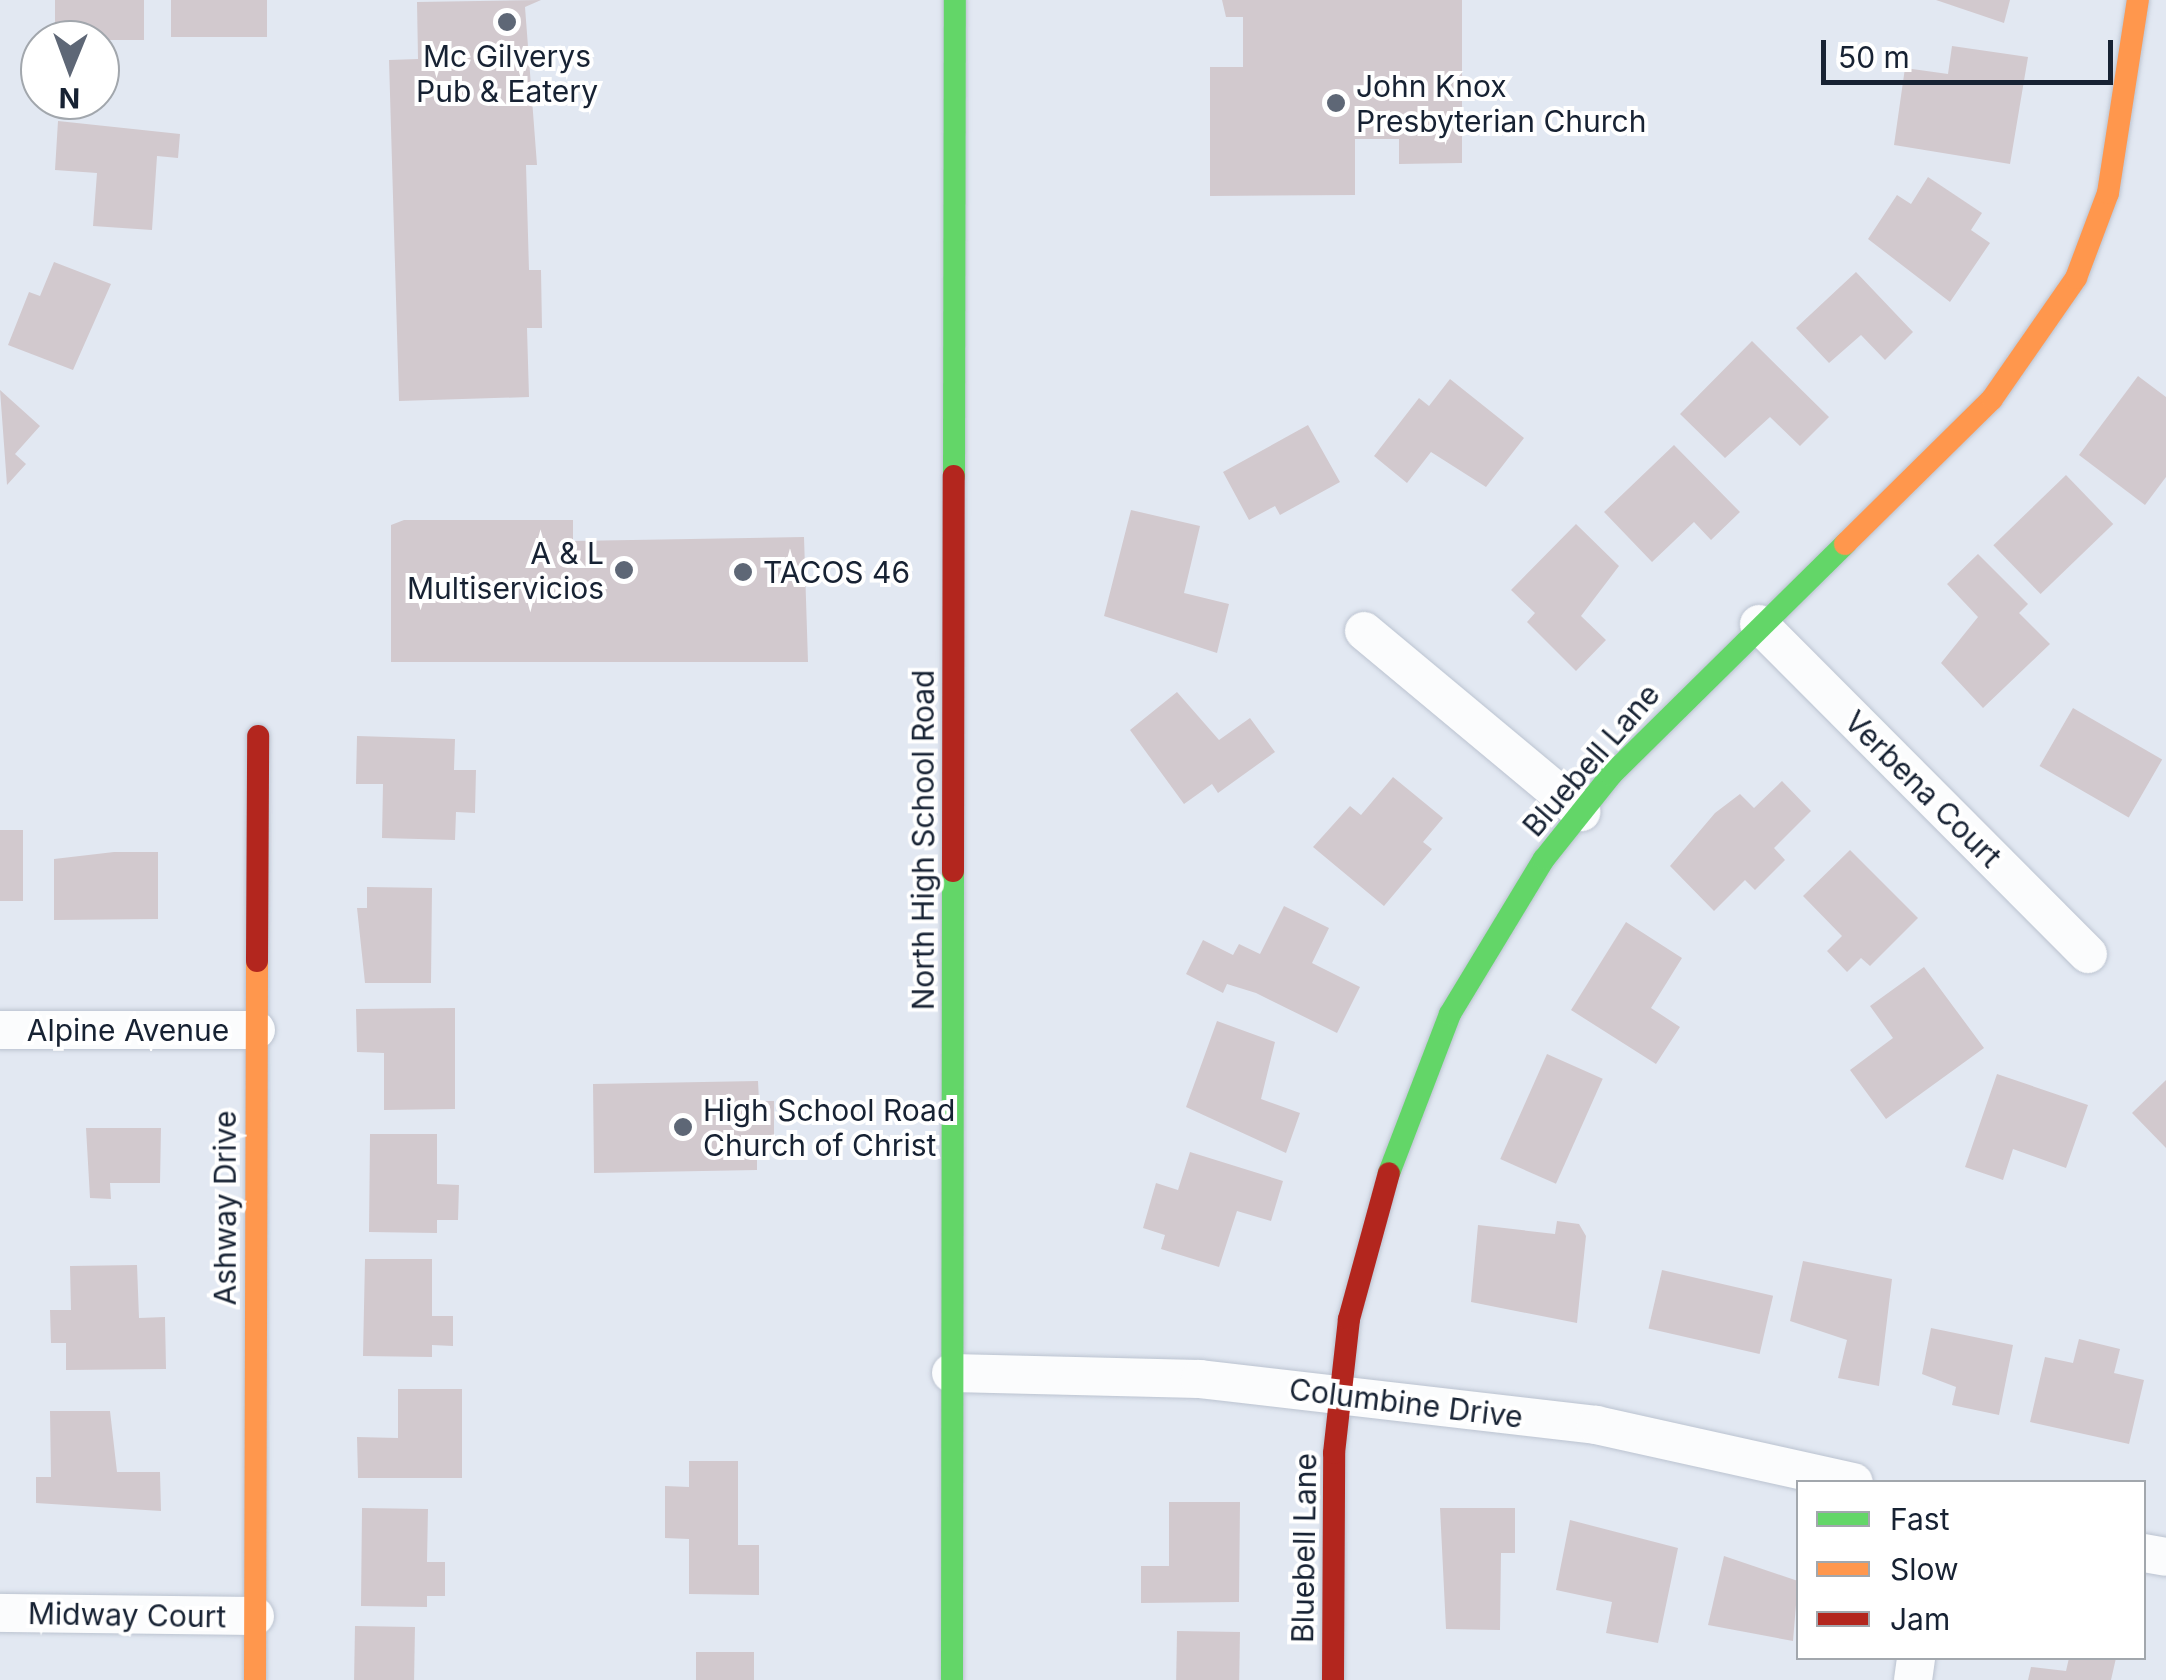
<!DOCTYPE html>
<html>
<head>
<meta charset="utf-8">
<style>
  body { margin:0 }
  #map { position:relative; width:2166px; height:1680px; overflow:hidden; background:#e2e8f2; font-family:Inter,sans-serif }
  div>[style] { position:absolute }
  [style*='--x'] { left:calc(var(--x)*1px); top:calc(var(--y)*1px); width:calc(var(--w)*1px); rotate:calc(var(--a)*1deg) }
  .building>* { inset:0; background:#d2c9ce; transform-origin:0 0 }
  .roads { filter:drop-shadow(0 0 2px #bbc3d0) drop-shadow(0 0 2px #bbc3d0) }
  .street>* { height:38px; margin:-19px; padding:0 19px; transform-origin:19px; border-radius:19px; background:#fbfcfd }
  .fast>* { height:22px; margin:-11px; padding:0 11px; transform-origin:11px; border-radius:11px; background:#63d668 }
  .slow>* { height:22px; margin:-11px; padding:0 11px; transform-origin:11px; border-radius:11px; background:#ff974d }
  .jam>* { height:22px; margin:-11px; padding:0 11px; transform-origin:11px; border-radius:11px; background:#b3261e }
  .dots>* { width:28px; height:28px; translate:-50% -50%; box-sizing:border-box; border:5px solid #fff; border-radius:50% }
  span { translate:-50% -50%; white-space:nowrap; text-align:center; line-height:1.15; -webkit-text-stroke:8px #fff; paint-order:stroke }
  .poi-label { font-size:30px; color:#172233 }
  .left { translate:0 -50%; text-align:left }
  .right { translate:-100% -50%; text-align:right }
  .street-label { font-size:30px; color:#172233 }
  .legend { position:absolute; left:1796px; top:1480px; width:350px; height:180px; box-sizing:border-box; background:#fff; border:2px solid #a2a7ad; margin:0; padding:12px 18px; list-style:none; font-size:30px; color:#172233 }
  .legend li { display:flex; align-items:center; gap:20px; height:50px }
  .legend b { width:50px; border:2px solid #a2a7ad }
  .north { position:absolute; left:20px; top:20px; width:100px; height:100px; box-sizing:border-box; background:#fff; border:2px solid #a2a7ad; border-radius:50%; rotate:181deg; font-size:28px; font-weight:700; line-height:40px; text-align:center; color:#172233 }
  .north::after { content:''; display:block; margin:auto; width:35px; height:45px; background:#5e6776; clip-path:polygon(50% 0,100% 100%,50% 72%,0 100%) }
  .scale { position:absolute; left:1821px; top:40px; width:292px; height:45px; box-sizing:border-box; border:5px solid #172233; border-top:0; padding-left:12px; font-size:30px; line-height:35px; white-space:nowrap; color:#172233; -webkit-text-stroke:8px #fff; paint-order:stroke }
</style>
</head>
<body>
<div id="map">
  <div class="building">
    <div style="left:55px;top:0;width:89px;height:40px"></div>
    <div style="left:171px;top:0;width:96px;height:37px"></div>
    <div style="clip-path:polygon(541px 0,525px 7px,537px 165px,526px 165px,529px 270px,541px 270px,542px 328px,527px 328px,529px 397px,399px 401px,389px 60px,418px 59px,417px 2px)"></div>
    <div style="clip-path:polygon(1222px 0,1462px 0,1462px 163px,1399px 164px,1399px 139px,1355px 139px,1355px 195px,1210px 196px,1210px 67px,1243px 67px,1243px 17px,1226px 17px)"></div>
    <div style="clip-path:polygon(1936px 0,2010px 0,2004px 23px)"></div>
    <div style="clip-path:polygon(1952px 46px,2028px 57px,2010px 164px,1894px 145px,1905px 68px,1948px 74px)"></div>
    <div style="clip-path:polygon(58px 121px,180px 134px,178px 158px,157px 156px,152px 230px,93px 226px,97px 173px,55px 170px)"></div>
    <div style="clip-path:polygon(1928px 177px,1982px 213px,1971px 230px,1990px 243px,1950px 302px,1868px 239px,1897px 195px,1911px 204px)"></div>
    <div style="clip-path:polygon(54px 262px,111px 284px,73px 370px,8px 345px,29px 292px,40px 296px)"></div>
    <div style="clip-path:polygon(1856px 272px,1913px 332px,1885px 360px,1861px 335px,1829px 363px,1796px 328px)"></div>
    <div style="clip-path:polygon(1752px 341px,1829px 417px,1800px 446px,1770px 417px,1725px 458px,1680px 414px)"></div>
    <div style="clip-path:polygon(2138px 376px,2166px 397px,2166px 477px,2145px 505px,2079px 455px)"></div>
    <div style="clip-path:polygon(1450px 379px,1524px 438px,1486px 487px,1431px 452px,1407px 483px,1374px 456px,1419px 398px,1429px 406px)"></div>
    <div style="clip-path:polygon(0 390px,40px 426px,15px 454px,26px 464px,7px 485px)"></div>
    <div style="clip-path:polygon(1308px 425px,1340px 482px,1280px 515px,1275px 506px,1249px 520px,1223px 472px)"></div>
    <div style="clip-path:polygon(1674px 445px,1740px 512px,1711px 540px,1694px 522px,1652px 562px,1604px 512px)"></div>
    <div style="left:2066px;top:475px;width:68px;height:101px;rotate:46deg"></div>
    <div style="clip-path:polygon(1131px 510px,1200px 526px,1184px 593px,1229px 604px,1217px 653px,1104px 616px)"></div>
    <div style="clip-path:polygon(404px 520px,573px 520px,573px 541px,804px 537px,808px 662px,391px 662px,391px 525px)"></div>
    <div style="clip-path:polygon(1576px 524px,1619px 566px,1581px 616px,1606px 640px,1576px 671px,1527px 622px,1535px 613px,1511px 590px)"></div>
    <div style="clip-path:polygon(1978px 554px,2028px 604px,2019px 613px,2050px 644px,1983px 708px,1941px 663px,1978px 617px,1947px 584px)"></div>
    <div style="clip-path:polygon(1177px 692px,1219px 740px,1250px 718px,1275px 752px,1218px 793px,1212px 784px,1184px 804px,1130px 730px)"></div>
    <div style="left:2073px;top:708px;width:103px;height:67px;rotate:30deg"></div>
    <div style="clip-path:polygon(357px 736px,455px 739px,454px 770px,476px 770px,475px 813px,456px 812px,455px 840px,382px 838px,383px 784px,356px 784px)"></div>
    <div style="clip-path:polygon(1393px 777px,1443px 818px,1423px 842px,1432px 849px,1384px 906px,1313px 847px,1350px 806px,1361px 815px)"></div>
    <div style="clip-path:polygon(1782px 781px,1811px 811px,1774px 848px,1785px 860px,1755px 890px,1745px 880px,1714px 911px,1670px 866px,1715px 813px,1740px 794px,1754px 808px)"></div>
    <div style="left:0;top:830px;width:23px;height:71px"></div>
    <div style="clip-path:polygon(1850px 850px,1918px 918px,1870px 966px,1861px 958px,1847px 972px,1827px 951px,1842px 936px,1803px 896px)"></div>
    <div style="clip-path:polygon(114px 852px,158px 852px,158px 919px,54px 920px,54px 859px)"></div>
    <div style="clip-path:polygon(367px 887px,432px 888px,431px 983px,365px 983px,357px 908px,367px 908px)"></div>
    <div style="clip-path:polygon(1284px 906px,1329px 928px,1312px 963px,1360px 987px,1337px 1033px,1256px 993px,1227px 984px,1223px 993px,1186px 974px,1203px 940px,1233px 955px,1239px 944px,1260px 954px)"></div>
    <div style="clip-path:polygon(1626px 922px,1682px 958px,1651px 1008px,1680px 1027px,1656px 1064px,1571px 1010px)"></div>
    <div style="clip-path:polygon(1924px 967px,1984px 1048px,1886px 1119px,1850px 1070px,1893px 1038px,1870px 1006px)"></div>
    <div style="clip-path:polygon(455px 1008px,455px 1109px,384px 1110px,384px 1053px,357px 1052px,356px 1009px)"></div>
    <div style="clip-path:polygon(1217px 1021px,1275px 1042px,1261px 1099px,1300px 1113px,1286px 1153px,1186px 1107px)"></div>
    <div style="left:1547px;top:1054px;width:61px;height:115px;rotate:24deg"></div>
    <div style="clip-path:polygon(1997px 1074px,2088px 1105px,2066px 1168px,2013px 1149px,2003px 1180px,1965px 1167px)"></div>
    <div style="clip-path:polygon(2166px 1080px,2166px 1148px,2132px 1113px)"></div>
    <div style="clip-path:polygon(758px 1081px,759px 1101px,774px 1101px,774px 1152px,757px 1152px,757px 1170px,594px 1173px,593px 1084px)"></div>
    <div style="clip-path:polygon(86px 1128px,161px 1128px,160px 1183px,110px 1183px,111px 1199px,90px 1198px)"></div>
    <div style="clip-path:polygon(370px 1134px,437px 1134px,437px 1184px,459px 1185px,458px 1220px,437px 1220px,437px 1233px,369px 1232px)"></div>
    <div style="clip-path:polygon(1190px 1152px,1283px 1181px,1271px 1221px,1237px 1211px,1219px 1267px,1161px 1249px,1165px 1235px,1143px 1228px,1156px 1183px,1178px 1190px)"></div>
    <div style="clip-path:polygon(1557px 1221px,1579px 1224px,1586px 1236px,1577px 1323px,1471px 1302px,1478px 1225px,1555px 1234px)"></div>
    <div style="clip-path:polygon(365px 1259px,432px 1259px,432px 1316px,453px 1316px,453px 1346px,432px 1345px,432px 1357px,363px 1356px)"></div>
    <div style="clip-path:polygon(1803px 1261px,1892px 1279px,1879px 1386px,1838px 1378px,1847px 1340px,1790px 1321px)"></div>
    <div style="clip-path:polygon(137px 1265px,139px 1318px,165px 1317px,166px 1369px,66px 1370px,66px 1343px,51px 1343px,50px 1310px,71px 1310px,70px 1266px)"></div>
    <div style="left:1662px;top:1270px;width:114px;height:60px;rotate:13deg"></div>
    <div style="clip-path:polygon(1931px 1328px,2013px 1345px,1999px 1415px,1952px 1405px,1956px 1387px,1922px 1374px)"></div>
    <div style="clip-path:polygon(2079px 1339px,2120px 1349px,2114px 1373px,2144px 1380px,2129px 1444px,2030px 1422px,2045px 1357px,2073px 1363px)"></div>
    <div style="clip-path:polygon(398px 1389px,462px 1389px,462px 1478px,358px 1478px,357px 1437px,398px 1438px)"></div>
    <div style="clip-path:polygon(50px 1411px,110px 1411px,117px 1472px,160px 1472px,161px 1511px,36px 1503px,36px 1477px,51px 1477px)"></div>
    <div style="clip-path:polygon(689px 1461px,738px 1461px,738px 1545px,759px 1545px,759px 1595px,689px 1594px,689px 1539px,665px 1538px,665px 1486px,689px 1487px)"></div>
    <div style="clip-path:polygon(1169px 1502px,1240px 1502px,1239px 1602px,1141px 1603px,1141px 1566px,1169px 1566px)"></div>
    <div style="clip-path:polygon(362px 1508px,428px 1509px,427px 1562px,445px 1562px,445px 1596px,427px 1596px,427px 1607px,361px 1606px)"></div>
    <div style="clip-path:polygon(1440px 1508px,1515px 1508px,1515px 1553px,1501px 1553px,1500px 1630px,1446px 1629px)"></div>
    <div style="clip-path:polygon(1570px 1520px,1678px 1548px,1658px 1643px,1606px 1633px,1612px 1602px,1556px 1590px)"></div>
    <div style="clip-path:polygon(1724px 1556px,1798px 1581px,1793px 1641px,1708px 1625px)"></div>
    <div style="left:355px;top:1626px;width:60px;height:54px;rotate:1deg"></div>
    <div style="left:1177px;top:1631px;width:63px;height:49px;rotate:1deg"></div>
    <div style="left:696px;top:1652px;width:58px;height:28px"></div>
    <div style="clip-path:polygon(2069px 1658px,2116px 1658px,2111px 1680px,2028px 1680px,2031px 1667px,2066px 1671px)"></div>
  </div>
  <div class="roads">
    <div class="street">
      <div style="--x:1759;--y:624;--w:466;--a:45.1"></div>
      <div style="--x:1364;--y:631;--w:283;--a:39.8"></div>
      <div style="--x:0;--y:1030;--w:256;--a:0"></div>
      <div style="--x:951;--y:1373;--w:249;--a:1.4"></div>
      <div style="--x:1200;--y:1379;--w:399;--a:6.6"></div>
      <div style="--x:1596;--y:1425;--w:264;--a:12.5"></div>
      <div style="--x:2144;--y:1553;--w:22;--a:10"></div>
      <div style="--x:0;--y:1613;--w:255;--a:0.7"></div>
      <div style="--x:1913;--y:1680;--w:22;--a:-82"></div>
    </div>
    <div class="fast">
      <div style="--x:954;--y:476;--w:476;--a:-89.9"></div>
      <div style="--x:1389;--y:1173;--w:170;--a:-69"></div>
      <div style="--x:1450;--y:1014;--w:181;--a:-58.8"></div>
      <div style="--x:1544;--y:859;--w:107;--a:-51.4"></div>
      <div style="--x:1611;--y:775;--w:329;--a:-44.6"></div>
      <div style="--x:952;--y:1680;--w:809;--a:-89.93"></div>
    </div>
    <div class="slow">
      <div style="--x:1845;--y:544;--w:206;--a:-44.6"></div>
      <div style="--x:1992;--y:399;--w:147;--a:-55.2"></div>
      <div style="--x:2076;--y:278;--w:91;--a:-69.4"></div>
      <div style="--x:2108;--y:193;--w:195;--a:-81.2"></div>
      <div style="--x:255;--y:1680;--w:719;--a:-89.84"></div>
    </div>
    <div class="jam">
      <div style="--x:953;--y:871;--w:395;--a:-89.9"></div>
      <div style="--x:257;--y:961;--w:225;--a:-89.7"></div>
      <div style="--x:1333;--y:1680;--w:227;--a:-89.7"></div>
      <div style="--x:1334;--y:1453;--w:135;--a:-83.6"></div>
      <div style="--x:1349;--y:1319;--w:151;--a:-74.7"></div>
    </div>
  </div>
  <div class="dots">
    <div style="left:507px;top:22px;background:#5e6776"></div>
    <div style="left:1336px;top:103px;background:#5e6776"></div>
    <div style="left:624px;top:570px;background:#5e6776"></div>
    <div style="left:743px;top:572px;background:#5e6776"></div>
    <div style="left:683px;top:1127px;background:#5e6776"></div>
  </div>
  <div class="poi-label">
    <span style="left:507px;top:73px">Mc Gilverys<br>Pub &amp; Eatery</span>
    <span class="left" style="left:1356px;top:103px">John Knox<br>Presbyterian Church</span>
    <span class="right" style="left:604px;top:570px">A &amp; L<br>Multiservicios</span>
    <span class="left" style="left:763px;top:572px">TACOS 46</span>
    <span class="left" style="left:703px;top:1127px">High School Road<br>Church of Christ</span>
  </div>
  <div class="street-label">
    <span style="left:1591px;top:760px;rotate:-49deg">Bluebell Lane</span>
    <span style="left:1923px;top:789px;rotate:45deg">Verbena Court</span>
    <span style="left:923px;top:840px;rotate:-90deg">North High School Road</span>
    <span style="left:128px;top:1030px">Alpine Avenue</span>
    <span style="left:225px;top:1208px;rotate:-90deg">Ashway Drive</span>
    <span style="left:1406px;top:1403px;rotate:7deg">Columbine Drive</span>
    <span style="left:1304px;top:1548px;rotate:-89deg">Bluebell Lane</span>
    <span style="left:127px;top:1615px;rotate:1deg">Midway Court</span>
  </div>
  <ul class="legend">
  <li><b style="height:12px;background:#63d668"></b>Fast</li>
  <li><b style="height:12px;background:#ff974d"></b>Slow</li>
  <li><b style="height:12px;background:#b3261e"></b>Jam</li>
  </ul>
  <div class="north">N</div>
  <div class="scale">50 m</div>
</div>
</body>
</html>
